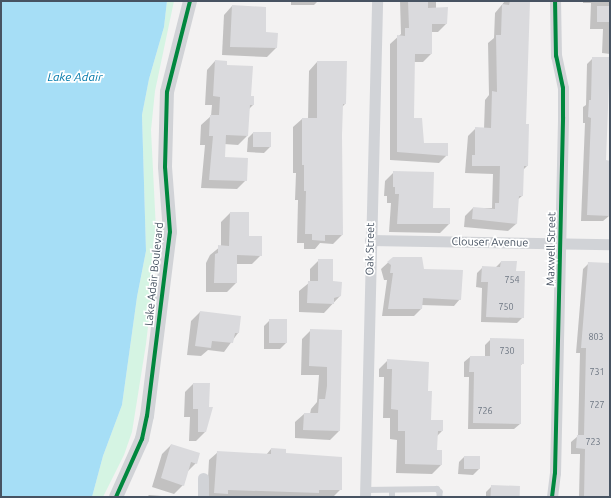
<!DOCTYPE html>
<html>
<head>
<meta charset="utf-8">
<style>
  body { margin:0 }
  #map { position:relative; width:611px; height:498px; overflow:hidden; background:#f3f2f2; font-family:Ubuntu,sans-serif }
  div>[style] { position:absolute }
  [style*='--x'] { left:calc(var(--x)*1px); top:calc(var(--y)*1px); width:calc(var(--w)*1px); rotate:calc(var(--a)*1deg) }
  .green>* { inset:0; background:#d5f4e3 }
  .water>* { inset:0; background:#a6def6 }
  .shadow>* { inset:0; background:#0003 }
  .building>* { inset:0; background:#dadadd; transform-origin:0 0 }
  .service>* { height:5.5px; margin:-2.75px; padding:0 2.75px; transform-origin:2.75px; border-radius:2.75px; background:#d1d3d7 }
  .minor>* { height:11px; margin:-5.5px; padding:0 5.5px; transform-origin:5.5px; border-radius:5.5px; background:#d1d3d7 }
  .tertiary>* { height:14px; margin:-7px; padding:0 7px; transform-origin:7px; border-radius:7px; background:#d1d3d7 }
  .cycleway>* { height:4px; margin:-2px; padding:0 2px; transform-origin:2px; border-radius:2px; background:#00873e }
  span { translate:-50% -50%; white-space:nowrap; text-align:center; line-height:1.15; -webkit-text-stroke:3.5px #fff; paint-order:stroke }
  .number-label { font-size:9px; color:#6d7682 }
  .number-label span { -webkit-text-stroke-width:0 }
  .street-label { font-size:11px; color:#475362 }
  .water-label { font-size:12px; color:#0279aa; font-style:italic }
  .frame { position:absolute; inset:0; border:2px solid #475362; pointer-events:none }
</style>
</head>
<body>
<div id="map">
  <div class="green">
    <div style="clip-path:polygon(167px 1px,174px 1px,155px 91px,151px 130px,157px 250px,146px 344px,132px 432px,124px 455px,103px 497px,92px 497px,103px 456px,122px 405px,137px 297px,146px 251px,142px 115px,149px 79px,164px 27px)"></div>
  </div>
  <div class="water">
    <div style="clip-path:polygon(1px 1px,167px 1px,164px 27px,149px 79px,142px 115px,146px 251px,137px 297px,122px 405px,103px 456px,92px 497px,1px 497px)"></div>
  </div>
  <div class="shadow">
    <div style="clip-path:polygon(291px 1px,318px 1px,314px 5px,291px 5px)"></div>
    <div style="clip-path:polygon(400px 1px,436px 1px,436px 9px,446px 24px,438px 32px,431px 32px,431px 54px,423px 62px,414px 62px,413px 119px,423px 144px,447px 155px,439px 163px,390px 160px,390px 44px,401px 34px)"></div>
    <div style="clip-path:polygon(505px 1px,529px 1px,525px 125px,527px 166px,523px 170px,522px 196px,517px 200px,516px 224px,508px 231px,464px 227px,465px 216px,473px 208px,492px 208px,493px 174px,465px 173px,468px 136px,476px 128px,484px 129px,485px 100px,489px 95px,488px 43px,494px 38px,495px 13px)"></div>
    <div style="clip-path:polygon(583px 1px,610px 1px,610px 54px,602px 53px,603px 29px,590px 29px,591px 3px,583px 3px)"></div>
    <div style="clip-path:polygon(232px 6px,264px 33px,276px 48px,267px 57px,222px 55px,224px 15px)"></div>
    <div style="clip-path:polygon(593px 58px,605px 161px,610px 162px,609px 216px,603px 221px,581px 221px,585px 123px,583px 123px,583px 107px,586px 105px,587px 64px)"></div>
    <div style="clip-path:polygon(215px 61px,226px 66px,250px 97px,253px 105px,249px 109px,247px 136px,238px 145px,224px 144px,224px 158px,246px 180px,237px 189px,201px 188px,205px 145px,200px 145px,201px 125px,211px 116px,212px 105px,205px 105px,207px 70px)"></div>
    <div style="clip-path:polygon(317px 62px,345px 104px,342px 107px,342px 235px,333px 244px,320px 243px,315px 249px,304px 249px,304px 243px,297px 243px,298px 200px,295px 200px,296px 173px,293px 173px,293px 127px,302px 119px,308px 119px,309px 71px)"></div>
    <div style="clip-path:polygon(253px 133px,270px 147px,264px 153px,247px 152px,248px 138px)"></div>
    <div style="clip-path:polygon(394px 172px,449px 224px,440px 233px,389px 232px,391px 203px,387px 203px,387px 196px,384px 196px,385px 181px)"></div>
    <div style="clip-path:polygon(230px 213px,261px 255px,252px 264px,236px 264px,236px 283px,227px 292px,206px 292px,206px 263px,210px 255px,221px 246px,221px 222px)"></div>
    <div style="clip-path:polygon(393px 258px,423px 270px,460px 299px,454px 306px,421px 305px,421px 309px,414px 316px,382px 316px,387px 280px,384px 280px,381px 269px)"></div>
    <div style="clip-path:polygon(319px 260px,340px 296px,324px 313px,299px 312px,299px 291px,310px 282px,310px 269px)"></div>
    <div style="clip-path:polygon(501px 262px,515px 272px,523px 317px,517px 323px,481px 322px,482px 288px,476px 287px,477px 273px,483px 267px,495px 268px)"></div>
    <div style="clip-path:polygon(589px 263px,610px 264px,608px 497px,579px 497px,580px 454px,571px 454px,571px 442px,578px 436px,580px 353px,576px 353px,583px 269px)"></div>
    <div style="clip-path:polygon(200px 312px,240px 317px,238px 333px,224px 352px,208px 350px,201px 356px,187px 355px,191px 321px)"></div>
    <div style="clip-path:polygon(270px 320px,286px 343px,280px 349px,264px 349px,264px 326px)"></div>
    <div style="clip-path:polygon(311px 330px,340px 331px,339px 431px,330px 440px,295px 438px,295px 422px,304px 414px,310px 414px,311px 409px,317px 402px,319px 375px,301px 375px,302px 339px)"></div>
    <div style="clip-path:polygon(491px 339px,523px 363px,520px 366px,520px 424px,514px 429px,468px 429px,469px 377px,464px 377px,464px 362px,470px 357px,485px 357px,485px 345px)"></div>
    <div style="clip-path:polygon(388px 360px,427px 392px,430px 421px,442px 431px,437px 436px,436px 451px,441px 465px,432px 474px,396px 473px,397px 440px,390px 439px,390px 418px,383px 418px,384px 377px,379px 377px,379px 369px)"></div>
    <div style="clip-path:polygon(193px 384px,205px 432px,196px 441px,189px 441px,190px 417px,184px 417px,185px 392px)"></div>
    <div style="clip-path:polygon(171px 445px,196px 463px,187px 472px,183px 485px,174px 494px,152px 487px,162px 454px)"></div>
    <div style="clip-path:polygon(271px 449px,285px 454px,341px 489px,333px 497px,207px 497px,209px 460px,218px 452px,266px 455px)"></div>
    <div style="clip-path:polygon(464px 457px,479px 469px,473px 475px,458px 474px,459px 462px)"></div>
    <div style="clip-path:polygon(492px 486px,519px 497px,486px 497px,486px 492px)"></div>
    <div style="clip-path:polygon(149px 495px,175px 497px,147px 497px)"></div>
  </div>
  <div class="building">
    <div style="clip-path:polygon(408px 1px,428px 1px,428px 8px,448px 7px,447px 24px,432px 24px,432px 54px,415px 54px,414px 118px,422px 118px,424px 143px,448px 143px,448px 156px,397px 152px,397px 35px,405px 36px,405px 28px,409px 28px)"></div>
    <div style="clip-path:polygon(510px 1px,530px 1px,526px 124px,529px 124px,528px 166px,524px 166px,523px 196px,519px 196px,517px 224px,472px 219px,473px 207px,495px 209px,495px 203px,499px 203px,500px 166px,472px 166px,472px 155px,475px 155px,475px 127px,491px 128px,492px 91px,497px 92px,496px 35px,501px 35px,502px 4px,509px 5px)"></div>
    <div style="clip-path:polygon(232px 5px,266px 7px,266px 32px,278px 33px,277px 48px,230px 47px)"></div>
    <div style="left:597px;top:6px;width:13px;height:16px"></div>
    <div style="clip-path:polygon(592px 57px,610px 57px,606px 160px,610px 161px,610px 216px,587px 215px,591px 118px,588px 117px,589px 100px,591px 100px)"></div>
    <div style="clip-path:polygon(215px 60px,227px 61px,227px 65px,253px 66px,251px 96px,254px 96px,254px 105px,250px 105px,248px 136px,226px 135px,225px 157px,248px 158px,247px 181px,209px 180px,213px 136px,209px 136px,210px 115px,219px 115px,220px 97px,213px 96px)"></div>
    <div style="clip-path:polygon(317px 61px,347px 61px,346px 104px,343px 104px,342px 135px,343px 235px,325px 235px,325px 241px,312px 240px,312px 234px,305px 234px,306px 191px,304px 191px,304px 165px,302px 165px,302px 118px,317px 118px)"></div>
    <div style="left:253px;top:132px;width:18px;height:15px"></div>
    <div style="clip-path:polygon(393px 171px,434px 172px,433px 208px,450px 208px,450px 224px,397px 224px,399px 194px,395px 194px,395px 187px,393px 187px)"></div>
    <div style="clip-path:polygon(230px 212px,249px 212px,249px 236px,262px 236px,262px 256px,237px 255px,237px 283px,214px 283px,215px 254px,218px 253px,218px 245px,229px 246px)"></div>
    <div style="clip-path:polygon(393px 257px,422px 257px,424px 269px,463px 270px,461px 300px,423px 298px,422px 309px,388px 309px,393px 273px,390px 273px,391px 265px,387px 262px)"></div>
    <div style="clip-path:polygon(318px 259px,333px 259px,333px 281px,342px 282px,341px 296px,334px 298px,334px 304px,307px 303px,308px 281px,318px 281px)"></div>
    <div style="clip-path:polygon(501px 261px,517px 261px,516px 271px,525px 271px,524px 318px,486px 317px,488px 282px,481px 282px,482px 266px,500px 267px)"></div>
    <div style="clip-path:polygon(588px 262px,610px 263px,609px 497px,584px 497px,585px 449px,576px 448px,577px 435px,584px 435px,586px 348px,581px 348px)"></div>
    <div style="clip-path:polygon(200px 311px,241px 316px,239px 333px,235px 333px,233px 343px,212px 341px,211px 348px,195px 346px)"></div>
    <div style="left:269px;top:319px;width:18px;height:24px"></div>
    <div style="clip-path:polygon(310px 329px,342px 330px,340px 431px,303px 430px,304px 413px,318px 413px,319px 399px,325px 399px,327px 386px,327px 367px,309px 366px)"></div>
    <div style="clip-path:polygon(490px 338px,524px 339px,524px 364px,521px 364px,521px 424px,473px 423px,474px 372px,469px 372px,470px 356px,490px 356px)"></div>
    <div style="clip-path:polygon(387px 359px,429px 362px,428px 391px,432px 391px,431px 420px,443px 420px,443px 431px,438px 431px,437px 450px,442px 450px,442px 465px,405px 464px,405px 431px,398px 431px,398px 410px,391px 409px,392px 369px,387px 369px)"></div>
    <div style="clip-path:polygon(193px 383px,210px 383px,209px 407px,213px 407px,206px 432px,198px 432px,198px 409px,193px 409px)"></div>
    <div style="clip-path:polygon(171px 444px,200px 453px,197px 464px,191px 462px,184px 486px,161px 478px)"></div>
    <div style="clip-path:polygon(271px 448px,286px 449px,286px 453px,342px 457px,342px 490px,319px 490px,319px 493px,228px 490px,228px 494px,214px 493px,217px 451px,271px 454px)"></div>
    <div style="left:464px;top:456px;width:16px;height:13px"></div>
    <div style="left:491px;top:485px;width:29px;height:12px;rotate:2deg"></div>
  </div>
  <div class="service">
    <div style="--x:365;--y:490;--w:72;--a:-0.8"></div>
    <div style="--x:437;--y:489;--w:4;--a:45"></div>
    <div style="--x:440;--y:492;--w:5;--a:90"></div>
    <div style="--x:392;--y:497;--w:6;--a:-90"></div>
  </div>
  <div class="minor">
    <div style="--x:370;--y:240;--w:240;--a:1"></div>
    <div style="--x:203;--y:497;--w:19;--a:-90"></div>
    <div style="--x:365;--y:497;--w:496;--a:-88.6"></div>
    <div style="--x:552;--y:497;--w:24;--a:-83"></div>
    <div style="--x:555;--y:473;--w:356;--a:-88.7"></div>
    <div style="--x:563;--y:117;--w:29;--a:-90"></div>
    <div style="--x:563;--y:88;--w:33;--a:-102"></div>
    <div style="--x:556;--y:56;--w:55;--a:-91"></div>
  </div>
  <div class="tertiary">
    <div style="--x:116;--y:497;--w:64;--a:-65.9"></div>
    <div style="--x:142;--y:439;--w:24;--a:-78"></div>
    <div style="--x:147;--y:416;--w:185;--a:-82.9"></div>
    <div style="--x:170;--y:232;--w:65;--a:-94.4"></div>
    <div style="--x:165;--y:167;--w:75;--a:-88.5"></div>
    <div style="--x:167;--y:92;--w:94;--a:-75.8"></div>
  </div>
  <div class="cycleway">
    <div style="--x:116;--y:497;--w:64;--a:-65.9"></div>
    <div style="--x:142;--y:439;--w:24;--a:-78"></div>
    <div style="--x:147;--y:416;--w:185;--a:-82.9"></div>
    <div style="--x:170;--y:232;--w:65;--a:-94.4"></div>
    <div style="--x:165;--y:167;--w:75;--a:-88.5"></div>
    <div style="--x:167;--y:92;--w:94;--a:-75.8"></div>
    <div style="--x:552;--y:497;--w:24;--a:-83"></div>
    <div style="--x:555;--y:473;--w:356;--a:-88.7"></div>
    <div style="--x:563;--y:117;--w:29;--a:-90"></div>
    <div style="--x:563;--y:88;--w:33;--a:-102"></div>
    <div style="--x:556;--y:56;--w:55;--a:-91"></div>
  </div>
  <div class="number-label">
    <span style="left:512px;top:280px">754</span>
    <span style="left:506px;top:307px">750</span>
    <span style="left:596px;top:337px">803</span>
    <span style="left:507px;top:351px">730</span>
    <span style="left:597px;top:372px">731</span>
    <span style="left:597px;top:405px">727</span>
    <span style="left:485px;top:411px">726</span>
    <span style="left:593px;top:442px">723</span>
  </div>
  <div class="street-label">
    <span style="left:490px;top:242px;rotate:1deg">Clouser Avenue</span>
    <span style="left:370px;top:249px;rotate:-89deg">Oak Street</span>
    <span style="left:551px;top:249px;rotate:-89deg">Maxwell Street</span>
    <span style="left:154px;top:274px;rotate:-84deg">Lake Adair Boulevard</span>
  </div>
  <div class="water-label">
    <span style="left:75px;top:77px">Lake Adair</span>
  </div>
  <div class="frame"></div>
</div>
</body>
</html>
